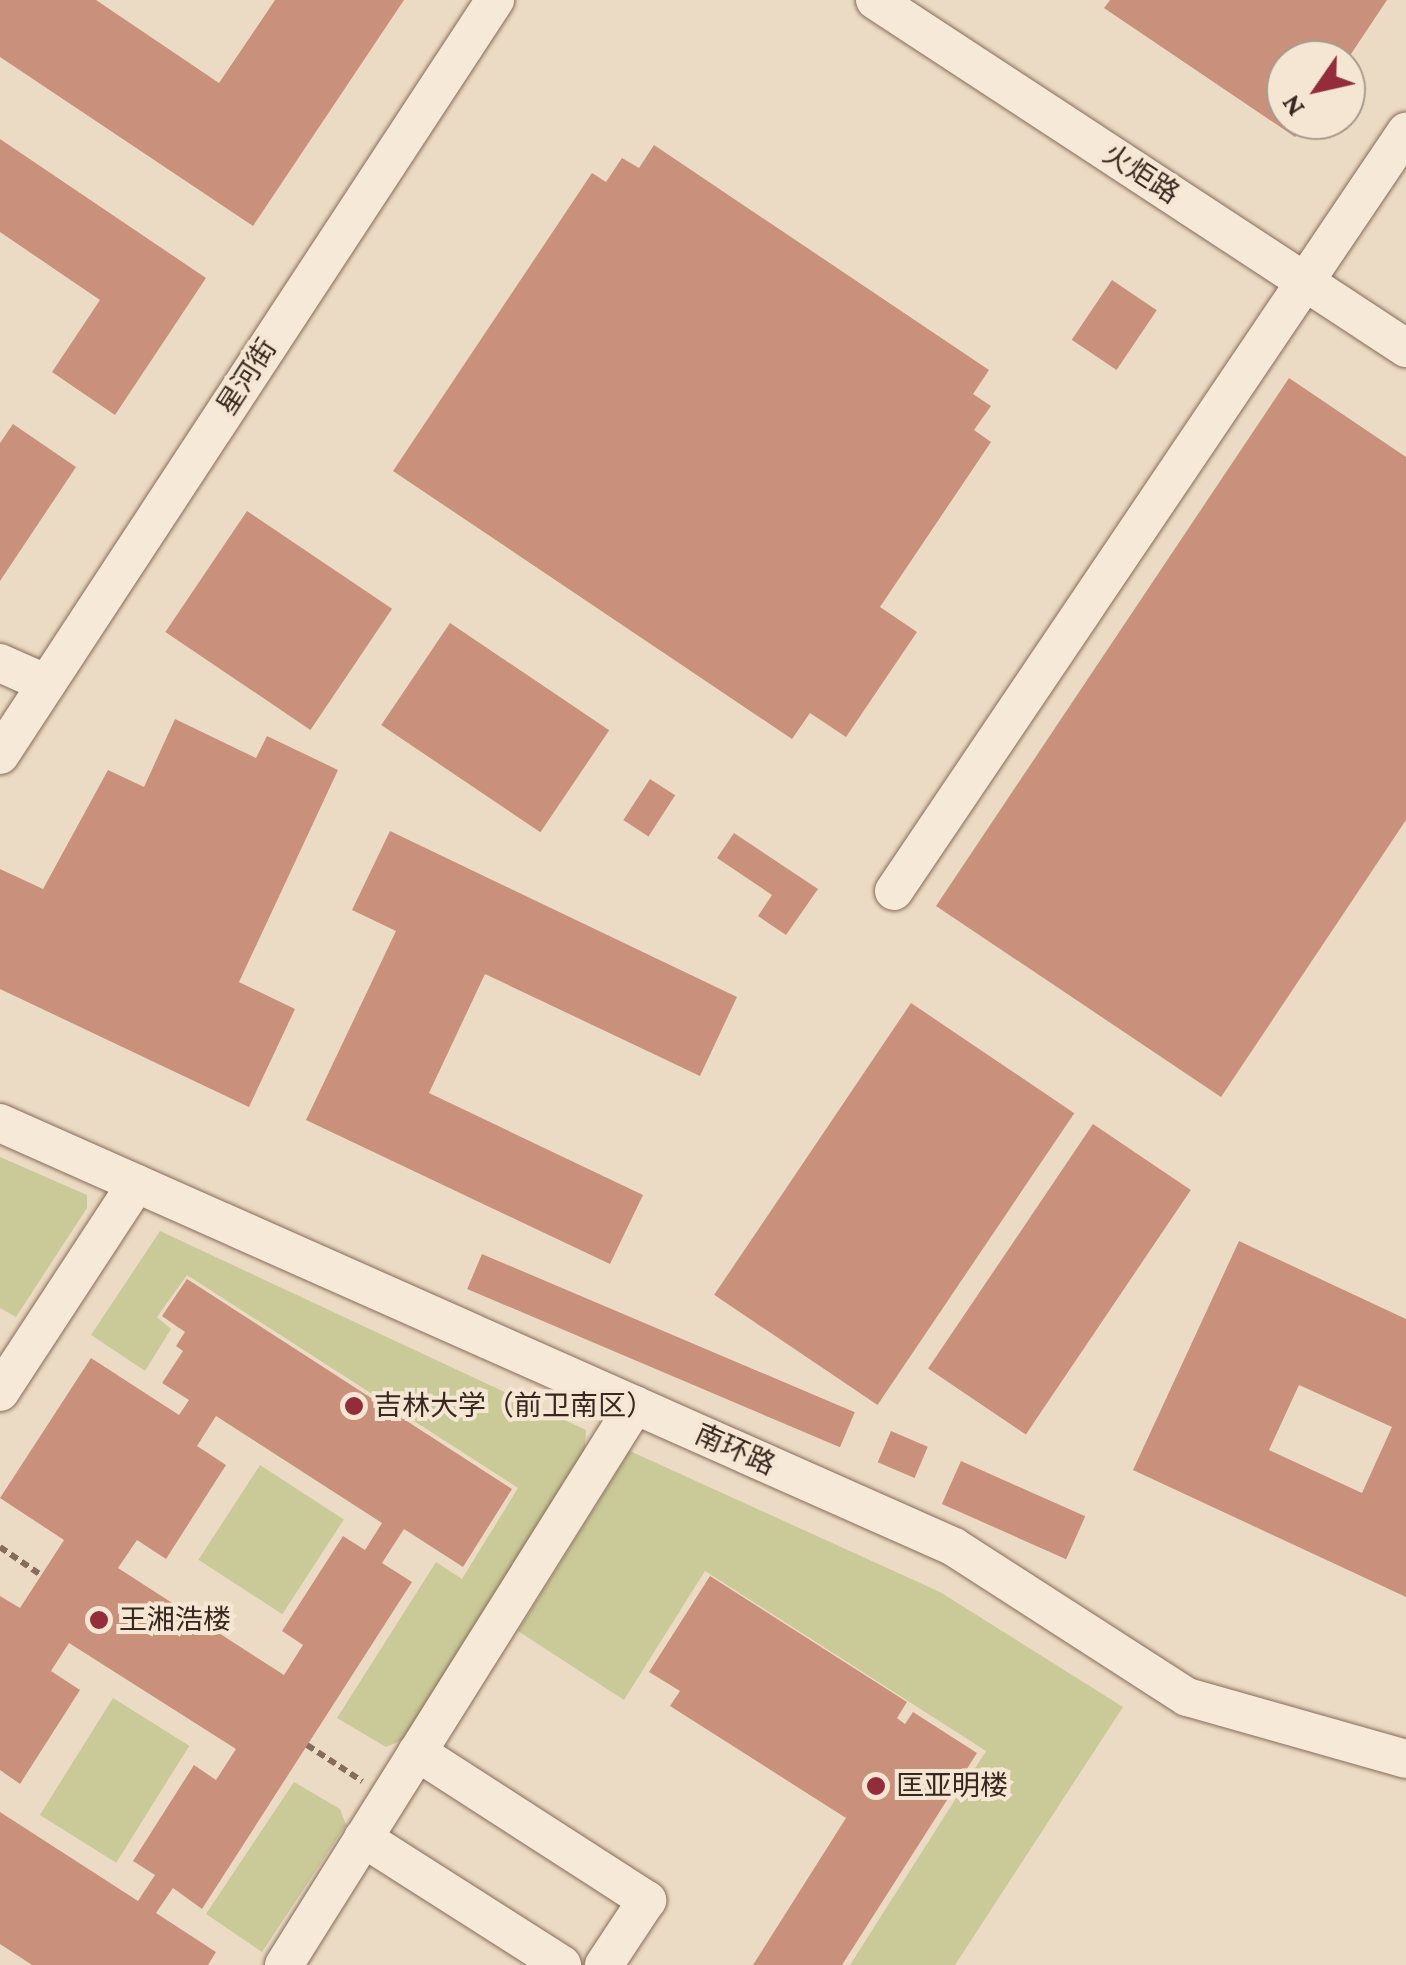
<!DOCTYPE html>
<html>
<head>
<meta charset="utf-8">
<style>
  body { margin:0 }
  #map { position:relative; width:1406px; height:1965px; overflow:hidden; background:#ecdbc4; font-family:"Crimson Pro","Noto Sans SC",serif }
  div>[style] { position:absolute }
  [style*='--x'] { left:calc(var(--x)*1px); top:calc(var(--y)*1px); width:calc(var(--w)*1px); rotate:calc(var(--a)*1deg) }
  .green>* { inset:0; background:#cac998; transform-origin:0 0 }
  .building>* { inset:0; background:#c9917b; transform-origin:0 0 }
  .path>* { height:6px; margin-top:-3px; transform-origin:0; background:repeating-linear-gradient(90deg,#866c5b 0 8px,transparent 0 13px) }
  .roads { filter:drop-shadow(0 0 2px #866c5b) drop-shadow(0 0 2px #866c5b) }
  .minor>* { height:38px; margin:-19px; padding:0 19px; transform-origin:19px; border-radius:19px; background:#f7e9d7 }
  .dots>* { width:28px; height:28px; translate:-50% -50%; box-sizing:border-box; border:5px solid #f4e6d3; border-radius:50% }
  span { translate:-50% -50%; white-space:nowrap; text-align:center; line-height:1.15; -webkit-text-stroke:8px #f4e6d3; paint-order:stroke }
  .street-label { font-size:28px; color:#37271f }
  .poi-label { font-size:28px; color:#37271f }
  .left { translate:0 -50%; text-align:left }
  .north { position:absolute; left:1266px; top:40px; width:100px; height:100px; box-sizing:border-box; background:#f4e6d3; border:2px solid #a89a8b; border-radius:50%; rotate:236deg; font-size:28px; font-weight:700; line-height:40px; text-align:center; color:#37271f }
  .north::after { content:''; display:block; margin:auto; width:35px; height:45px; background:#932d3c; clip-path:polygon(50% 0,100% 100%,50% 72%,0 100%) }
</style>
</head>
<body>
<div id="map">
  <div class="green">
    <div style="clip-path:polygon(0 1157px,87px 1195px,87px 1208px,16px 1317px,0 1308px)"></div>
    <div style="clip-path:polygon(160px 1231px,586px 1430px,584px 1458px,405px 1739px,386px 1747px,337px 1718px,436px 1562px,462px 1579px,518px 1488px,187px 1275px,157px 1317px,171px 1329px,145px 1371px,91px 1335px)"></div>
    <div style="clip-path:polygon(630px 1451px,940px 1592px,1123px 1707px,955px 1965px,850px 1965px,986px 1751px,705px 1571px,624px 1700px,518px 1631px)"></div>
    <div style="left:260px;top:1465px;width:100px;height:113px;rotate:33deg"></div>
    <div style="left:113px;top:1698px;width:90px;height:138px;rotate:32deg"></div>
    <div style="clip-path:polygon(294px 1782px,340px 1809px,346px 1825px,262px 1952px,206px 1914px)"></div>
  </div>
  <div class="building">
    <div style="clip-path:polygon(0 0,96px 0,219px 83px,275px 0,404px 0,253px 226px,0 57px)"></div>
    <div style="clip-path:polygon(1110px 0,1387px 0,1347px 60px,1286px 60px,1286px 120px,1307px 120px,1295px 137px,1104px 8px)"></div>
    <div style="clip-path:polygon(0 139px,206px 278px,115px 415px,52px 372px,100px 300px,0 232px)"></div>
    <div style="clip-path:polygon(654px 145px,989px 370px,973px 394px,991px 406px,974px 430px,991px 442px,880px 607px,917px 632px,846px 737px,810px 713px,792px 739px,393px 471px,592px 173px,606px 182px,622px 158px,639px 168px)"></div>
    <div style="left:1112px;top:280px;width:54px;height:72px;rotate:34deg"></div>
    <div style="clip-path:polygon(1289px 378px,1406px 457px,1406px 820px,1221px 1097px,936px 906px)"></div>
    <div style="clip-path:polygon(13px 424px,76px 467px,0 581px,0 443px)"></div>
    <div style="left:247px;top:511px;width:175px;height:146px;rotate:34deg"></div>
    <div style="left:450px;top:623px;width:192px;height:123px;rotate:34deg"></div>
    <div style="clip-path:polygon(175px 719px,256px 758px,267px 736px,338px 770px,239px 982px,295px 1009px,249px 1107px,0 989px,0 869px,43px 889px,108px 770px,144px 787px)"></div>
    <div style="left:650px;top:779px;width:30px;height:49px;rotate:33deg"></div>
    <div style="clip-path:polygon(390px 831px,737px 997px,700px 1076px,485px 974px,429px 1093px,643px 1195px,610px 1264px,306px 1120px,396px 931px,352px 910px)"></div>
    <div style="clip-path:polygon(734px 833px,818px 889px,786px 935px,758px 916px,772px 895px,717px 858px)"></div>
    <div style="left:911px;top:1003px;width:197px;height:352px;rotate:34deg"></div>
    <div style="left:1093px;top:1124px;width:118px;height:295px;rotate:34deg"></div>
    <div style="clip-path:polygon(evenodd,1239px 1241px,1406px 1319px,1406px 1597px,1133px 1470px,1239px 1241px,1299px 1385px,1392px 1427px,1362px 1493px,1269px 1450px,1299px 1385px)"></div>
    <div style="left:482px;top:1254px;width:405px;height:38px;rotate:23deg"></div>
    <div style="clip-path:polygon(evenodd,187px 1279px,512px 1489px,463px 1567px,404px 1529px,382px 1563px,412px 1582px,202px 1909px,173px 1888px,156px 1913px,216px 1952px,208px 1965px,32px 1965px,0 1944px,0 1812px,138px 1901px,155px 1875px,133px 1861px,194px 1765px,216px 1780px,236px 1749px,69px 1643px,51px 1671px,80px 1690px,20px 1784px,0 1770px,0 1596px,20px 1608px,64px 1540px,0 1498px,91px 1358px,179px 1415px,189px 1400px,162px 1383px,183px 1351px,176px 1346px,185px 1332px,162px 1316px,187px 1279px,216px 1416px,382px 1523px,365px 1550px,343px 1536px,282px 1631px,303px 1645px,284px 1675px,118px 1568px,137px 1540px,166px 1559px,226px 1465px,197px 1446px,216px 1416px)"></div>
    <div style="left:891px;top:1431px;width:40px;height:34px;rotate:23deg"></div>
    <div style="left:961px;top:1461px;width:136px;height:47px;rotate:24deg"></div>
    <div style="clip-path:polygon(710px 1576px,907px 1702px,897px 1718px,905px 1724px,913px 1712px,977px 1753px,842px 1965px,753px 1965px,846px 1818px,670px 1706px,680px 1691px,649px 1672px)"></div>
  </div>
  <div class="path">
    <div style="--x:0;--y:1547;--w:50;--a:34.3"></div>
    <div style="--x:307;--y:1745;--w:66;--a:33.2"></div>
  </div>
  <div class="roads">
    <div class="minor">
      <div style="--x:875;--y:0;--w:635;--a:33.24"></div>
      <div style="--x:0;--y:663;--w:49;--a:24"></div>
      <div style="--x:0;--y:755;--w:903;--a:-56.75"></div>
      <div style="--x:894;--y:891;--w:916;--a:-56"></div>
      <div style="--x:0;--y:1123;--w:1044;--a:23.96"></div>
      <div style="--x:954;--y:1547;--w:277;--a:32.8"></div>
      <div style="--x:1187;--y:1697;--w:228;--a:15.8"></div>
      <div style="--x:0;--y:1392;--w:249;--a:-56.8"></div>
      <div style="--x:417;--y:1752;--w:274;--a:32.8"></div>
      <div style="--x:647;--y:1900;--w:78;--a:123.5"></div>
      <div style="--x:363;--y:1838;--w:236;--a:32.5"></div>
      <div style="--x:284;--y:1965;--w:661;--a:-57.92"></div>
    </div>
  </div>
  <div class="dots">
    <div style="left:354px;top:1406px;background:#932d3c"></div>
    <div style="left:99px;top:1620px;background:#932d3c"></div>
    <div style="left:876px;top:1786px;background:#932d3c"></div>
  </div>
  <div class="street-label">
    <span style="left:1141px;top:174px;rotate:33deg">火炬路</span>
    <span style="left:247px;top:377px;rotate:-57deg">星河街</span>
    <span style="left:735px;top:1450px;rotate:24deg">南环路</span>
  </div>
  <div class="poi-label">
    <span class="left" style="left:374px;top:1406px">吉林大学（前卫南区）</span>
    <span class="left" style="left:119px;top:1620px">王湘浩楼</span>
    <span class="left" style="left:896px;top:1786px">匡亚明楼</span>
  </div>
  <div class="north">N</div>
</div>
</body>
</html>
